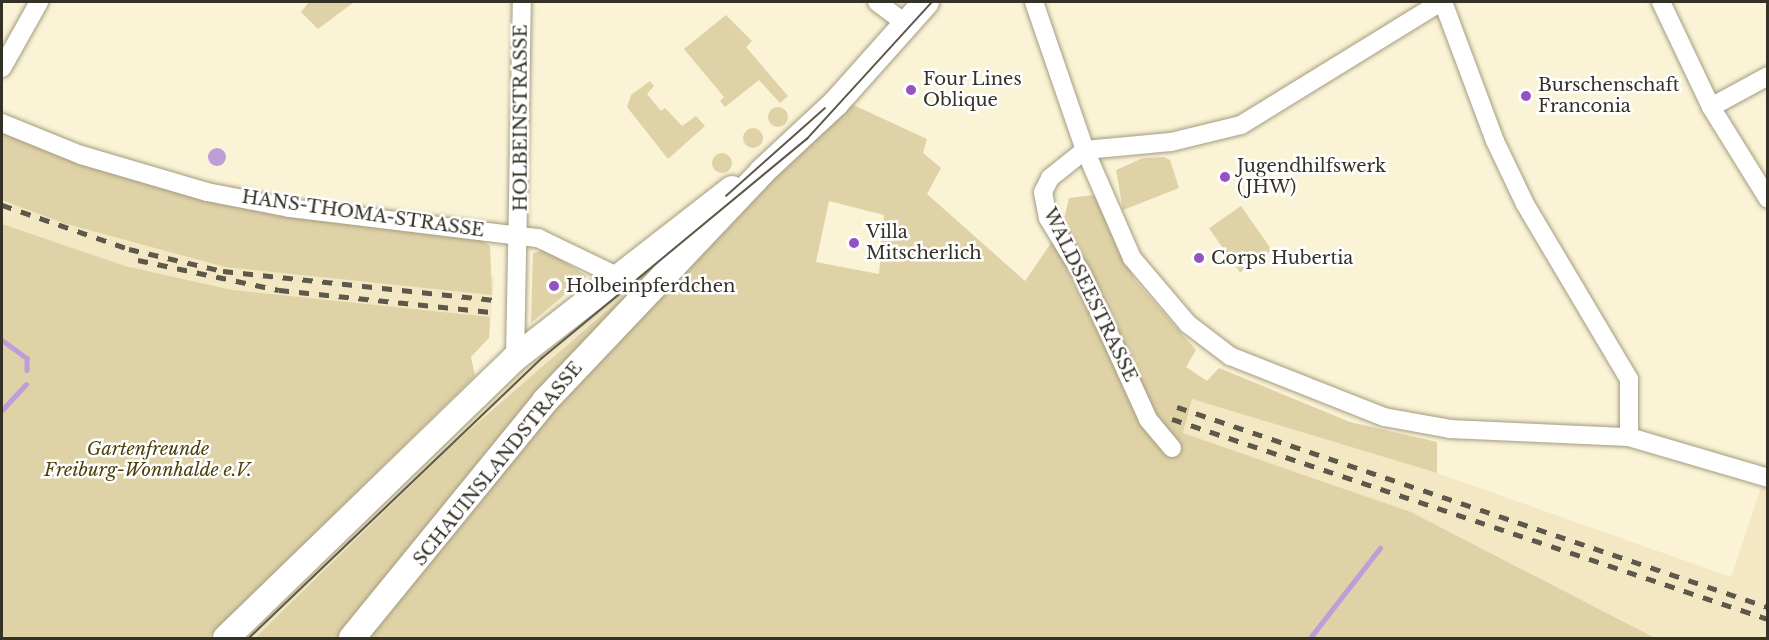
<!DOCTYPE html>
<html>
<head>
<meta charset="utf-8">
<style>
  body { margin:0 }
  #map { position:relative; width:1769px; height:640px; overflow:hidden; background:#fbf3d5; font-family:"Libre Baskerville",serif }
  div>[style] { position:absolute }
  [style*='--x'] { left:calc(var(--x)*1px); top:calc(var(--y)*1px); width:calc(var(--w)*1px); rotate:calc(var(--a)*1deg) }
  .built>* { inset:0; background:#f3e8c3 }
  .green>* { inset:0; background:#dfd2a7; transform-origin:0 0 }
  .round { border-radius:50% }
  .water>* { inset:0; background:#be9dd8 }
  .stream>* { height:4.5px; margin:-2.25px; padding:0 2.25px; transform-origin:2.25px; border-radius:2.25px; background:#be9dd8 }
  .roads { filter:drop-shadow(0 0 2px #a49c80) drop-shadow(0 0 2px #a49c80) }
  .street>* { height:18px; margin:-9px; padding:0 9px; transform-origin:9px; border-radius:9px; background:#fff }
  .secondary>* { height:26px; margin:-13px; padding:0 13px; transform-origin:13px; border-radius:13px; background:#fff }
  .tram>* { height:1.5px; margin:-0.75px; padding:0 0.75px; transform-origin:0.75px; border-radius:0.75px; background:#5c584a }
  .rail>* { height:4.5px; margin-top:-2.25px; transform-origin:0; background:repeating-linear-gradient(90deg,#5c584a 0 10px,transparent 0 20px) }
  .dots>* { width:16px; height:16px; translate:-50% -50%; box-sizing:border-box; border:3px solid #fff; border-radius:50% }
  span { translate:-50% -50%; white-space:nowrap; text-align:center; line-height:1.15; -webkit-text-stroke:5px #fff; paint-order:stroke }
  .poi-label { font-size:18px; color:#343126 }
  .left { translate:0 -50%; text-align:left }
  .street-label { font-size:18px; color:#343126 }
  .park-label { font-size:18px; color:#4d3f07; font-style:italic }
  .frame { position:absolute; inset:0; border:3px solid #343126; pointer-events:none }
</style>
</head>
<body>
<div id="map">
  <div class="built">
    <div style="clip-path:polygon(2px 157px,335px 258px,494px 276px,489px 338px,2px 263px)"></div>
    <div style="clip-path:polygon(694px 239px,451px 446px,255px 638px,234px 638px,600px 293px)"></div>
    <div style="clip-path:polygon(1192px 399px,1437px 473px,1731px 577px,1761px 487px,1767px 489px,1767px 638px,1655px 638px,1411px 512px,1183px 433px)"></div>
  </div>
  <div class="green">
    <div style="clip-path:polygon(309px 2px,354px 2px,318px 29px,301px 12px)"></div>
    <div style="clip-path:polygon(726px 15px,752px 41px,746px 47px,788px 96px,780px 103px,759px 80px,725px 107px,720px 101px,724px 97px,684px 49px)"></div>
    <div style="clip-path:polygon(650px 81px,654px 86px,647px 94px,661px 111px,665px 108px,682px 126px,696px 116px,705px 126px,668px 159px,627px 107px,631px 95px)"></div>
    <div style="clip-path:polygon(evenodd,847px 102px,927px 139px,923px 153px,941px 168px,927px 194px,1025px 281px,1062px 227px,1069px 198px,1094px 195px,1135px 280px,1196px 350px,1186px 367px,1207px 381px,1219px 368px,1350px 422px,1437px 442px,1437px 473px,1192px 399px,1183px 433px,1411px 512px,1655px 638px,255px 638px,451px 446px,847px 102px,829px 201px,884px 215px,879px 274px,816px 262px,829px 201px)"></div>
    <div class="round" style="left:768px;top:107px;width:20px;height:20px"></div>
    <div class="round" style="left:743px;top:128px;width:20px;height:20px"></div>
    <div style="clip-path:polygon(2px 131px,82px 162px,474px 236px,490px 246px,492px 295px,225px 267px,63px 223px,2px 200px)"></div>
    <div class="round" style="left:712px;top:153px;width:20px;height:20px"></div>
    <div style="clip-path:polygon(1164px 157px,1170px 160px,1179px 188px,1123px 210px,1116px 170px,1143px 158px)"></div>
    <div style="left:1241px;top:206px;width:54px;height:39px;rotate:55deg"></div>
    <div style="clip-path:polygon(2px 224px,125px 266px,232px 290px,490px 317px,489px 338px,471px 357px,475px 376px,208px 638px,2px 638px)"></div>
    <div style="clip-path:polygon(546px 250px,587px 276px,531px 323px,533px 253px)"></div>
  </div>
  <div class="water">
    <div class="round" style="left:208px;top:148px;width:18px;height:18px"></div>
  </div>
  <div class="stream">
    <div style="--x:2;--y:340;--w:31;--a:36"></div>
    <div style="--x:27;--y:358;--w:12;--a:90"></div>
    <div style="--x:2;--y:410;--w:35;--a:-47"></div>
    <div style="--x:1310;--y:638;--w:114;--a:-52.1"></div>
  </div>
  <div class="roads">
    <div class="street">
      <div style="--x:877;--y:2;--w:39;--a:37"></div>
      <div style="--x:1034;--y:2;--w:157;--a:71"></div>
      <div style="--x:1085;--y:150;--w:118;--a:66.5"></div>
      <div style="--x:1132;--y:258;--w:87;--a:49.7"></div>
      <div style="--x:1188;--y:324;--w:53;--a:37.3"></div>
      <div style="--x:1230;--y:356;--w:166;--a:21.6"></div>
      <div style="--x:1384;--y:417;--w:67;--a:10.3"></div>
      <div style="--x:1450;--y:429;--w:179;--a:2.6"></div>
      <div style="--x:1629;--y:437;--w:145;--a:16.4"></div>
      <div style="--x:1443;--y:2;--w:148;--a:69.5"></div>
      <div style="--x:1495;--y:141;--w:70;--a:64.5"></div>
      <div style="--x:1525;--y:204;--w:204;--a:59.3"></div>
      <div style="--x:1629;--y:379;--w:58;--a:90"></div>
      <div style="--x:1661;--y:2;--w:116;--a:64.5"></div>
      <div style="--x:1711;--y:107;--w:108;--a:58.2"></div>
      <div style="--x:2;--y:68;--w:76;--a:-60.7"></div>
      <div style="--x:1711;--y:107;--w:65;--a:-28.5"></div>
      <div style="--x:2;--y:123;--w:85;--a:22.1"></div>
      <div style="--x:81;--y:155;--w:131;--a:16.4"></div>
      <div style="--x:207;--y:192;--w:84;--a:11"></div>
      <div style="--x:289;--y:208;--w:251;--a:6.9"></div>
      <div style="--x:538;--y:238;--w:85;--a:25.7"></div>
      <div style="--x:515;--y:358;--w:356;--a:-88.9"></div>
      <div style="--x:1172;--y:448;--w:38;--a:-130"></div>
      <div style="--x:1148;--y:419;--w:159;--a:-114.5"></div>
      <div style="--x:1082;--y:274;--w:66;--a:-121.3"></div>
      <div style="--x:1048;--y:218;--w:26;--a:-101"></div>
      <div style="--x:1043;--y:192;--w:16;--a:-63"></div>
      <div style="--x:1050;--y:178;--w:45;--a:-38.7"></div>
      <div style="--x:1085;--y:150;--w:86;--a:-5.3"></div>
      <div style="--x:1171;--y:142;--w:72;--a:-13.7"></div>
      <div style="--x:1241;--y:125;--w:235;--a:-31.6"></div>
    </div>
    <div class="secondary">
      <div style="--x:226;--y:638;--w:402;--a:-44.1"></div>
      <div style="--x:515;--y:358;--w:275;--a:-37.9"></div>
      <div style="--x:352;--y:638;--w:306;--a:-50.8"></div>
      <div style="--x:545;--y:401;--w:315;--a:-46.5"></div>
      <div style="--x:762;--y:172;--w:101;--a:-43"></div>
      <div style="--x:836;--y:103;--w:135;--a:-48.3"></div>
    </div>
  </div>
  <div class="tram">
    <div style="--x:726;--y:196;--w:132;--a:-41.6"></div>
    <div style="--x:249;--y:638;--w:405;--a:-43.7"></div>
    <div style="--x:542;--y:358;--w:344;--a:-39.6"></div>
    <div style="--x:807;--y:139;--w:185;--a:-47.6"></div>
  </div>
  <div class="rail">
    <div style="--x:2;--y:205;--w:134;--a:19.1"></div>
    <div style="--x:129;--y:249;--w:97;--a:13.2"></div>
    <div style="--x:223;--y:271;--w:273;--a:6.1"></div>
    <div style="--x:138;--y:260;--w:144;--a:12"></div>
    <div style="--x:279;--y:290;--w:213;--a:5.9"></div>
    <div style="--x:1177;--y:407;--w:624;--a:18.7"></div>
    <div style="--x:1172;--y:419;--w:629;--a:18.55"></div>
  </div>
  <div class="dots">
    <div style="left:911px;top:90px;background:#9851c5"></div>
    <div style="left:1526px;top:96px;background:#9851c5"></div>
    <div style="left:1225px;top:177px;background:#9851c5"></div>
    <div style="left:854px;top:243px;background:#9851c5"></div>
    <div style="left:1199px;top:258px;background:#9851c5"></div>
    <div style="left:554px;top:286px;background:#9851c5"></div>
  </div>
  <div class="poi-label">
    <span class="left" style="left:923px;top:90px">Four Lines<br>Oblique</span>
    <span class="left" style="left:1538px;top:96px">Burschenschaft<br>Franconia</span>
    <span class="left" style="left:1237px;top:177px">Jugendhilfswerk<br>(JHW)</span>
    <span class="left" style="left:866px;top:243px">Villa<br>Mitscherlich</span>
    <span class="left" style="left:1211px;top:258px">Corps Hubertia</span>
    <span class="left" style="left:566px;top:286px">Holbeinpferdchen</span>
  </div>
  <div class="street-label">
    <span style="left:521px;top:118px;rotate:-90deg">HOLBEINSTRASSE</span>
    <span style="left:363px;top:214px;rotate:8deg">HANS-THOMA-STRASSE</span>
    <span style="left:1090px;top:295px;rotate:64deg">WALDSEESTRASSE</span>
    <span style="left:498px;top:464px;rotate:-51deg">SCHAUINSLANDSTRASSE</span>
  </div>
  <div class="park-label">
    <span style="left:148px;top:460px">Gartenfreunde<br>Freiburg-Wonnhalde e.V.</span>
  </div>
  <div class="frame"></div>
</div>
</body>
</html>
